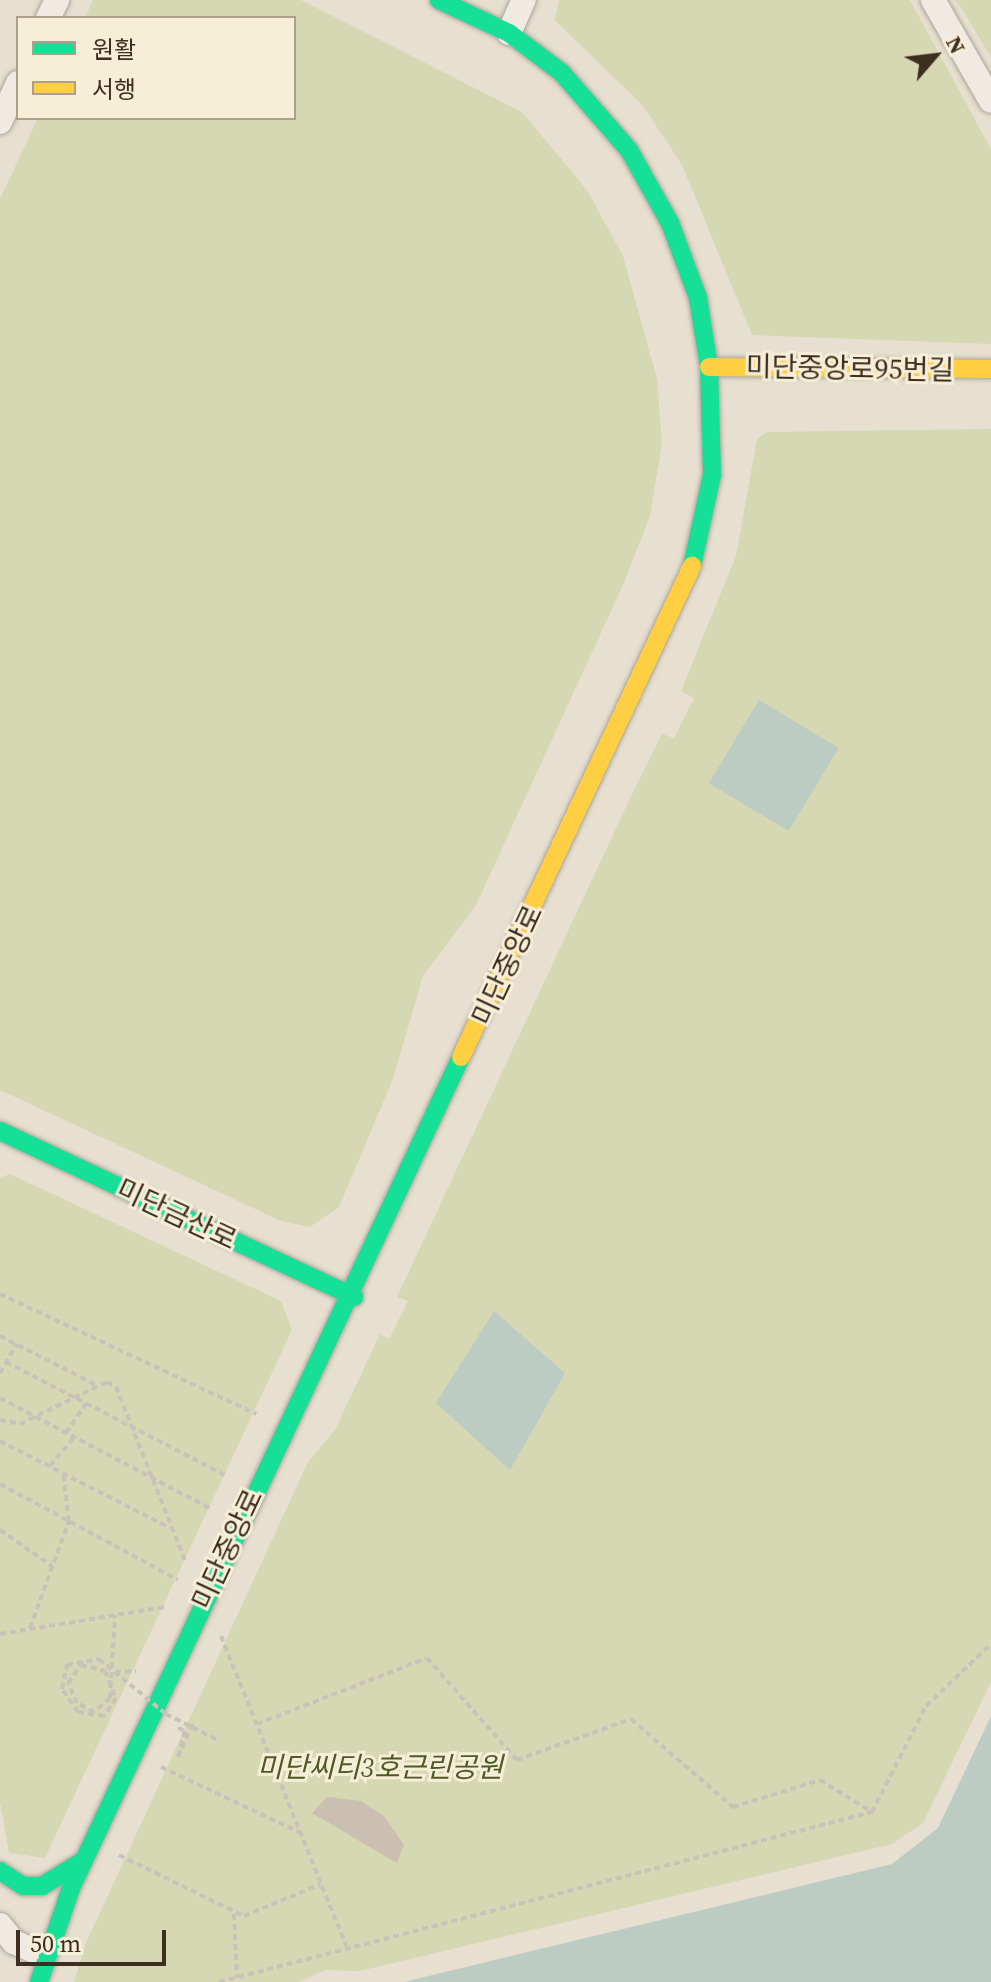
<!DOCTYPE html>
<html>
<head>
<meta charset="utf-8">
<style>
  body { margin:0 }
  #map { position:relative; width:991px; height:1982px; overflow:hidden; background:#e7e0d1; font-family:"Source Serif 4","Noto Sans KR",serif }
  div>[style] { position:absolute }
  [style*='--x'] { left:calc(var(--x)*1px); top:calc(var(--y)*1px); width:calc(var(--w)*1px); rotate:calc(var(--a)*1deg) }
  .green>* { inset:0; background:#d6d7b3 }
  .water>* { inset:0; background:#bcccc2; transform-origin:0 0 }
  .building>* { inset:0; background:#cbbfb2 }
  .path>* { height:4px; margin-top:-2px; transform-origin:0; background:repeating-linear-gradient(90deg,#c8c2b9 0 6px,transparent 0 10px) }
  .roads { filter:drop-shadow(0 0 2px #ada599) drop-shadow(0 0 2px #ada599) }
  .street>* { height:24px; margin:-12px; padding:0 12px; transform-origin:12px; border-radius:12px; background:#efebe3 }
  .fast>* { height:18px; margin:-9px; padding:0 9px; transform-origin:9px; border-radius:9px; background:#16e098 }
  .slow>* { height:18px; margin:-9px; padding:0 9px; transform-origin:9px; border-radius:9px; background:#ffcf43 }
  .path-bridge>* { height:4px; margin-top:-2px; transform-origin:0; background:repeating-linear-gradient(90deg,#c8c2b9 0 6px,transparent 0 10px) }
  span { translate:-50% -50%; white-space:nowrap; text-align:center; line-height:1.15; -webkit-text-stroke:6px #f7eed8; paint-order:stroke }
  .street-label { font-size:28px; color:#3d2e20 }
  .park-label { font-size:28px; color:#4d5a26; font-style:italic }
  .legend { position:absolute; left:16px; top:16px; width:280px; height:104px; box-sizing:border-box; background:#f7eed8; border:2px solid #ada18e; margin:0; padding:10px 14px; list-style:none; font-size:24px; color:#3d2e20 }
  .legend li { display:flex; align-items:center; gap:16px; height:40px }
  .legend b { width:40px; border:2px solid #ada18e }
  .north { position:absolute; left:895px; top:16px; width:80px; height:80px; -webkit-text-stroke:6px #f7eed8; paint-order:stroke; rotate:62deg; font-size:22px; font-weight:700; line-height:32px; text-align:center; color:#3d2e20 }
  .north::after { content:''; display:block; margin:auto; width:28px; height:36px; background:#3d2e20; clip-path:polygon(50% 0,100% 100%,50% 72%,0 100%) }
  .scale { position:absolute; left:16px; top:1930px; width:150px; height:36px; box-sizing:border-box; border:4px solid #3d2e20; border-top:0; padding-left:10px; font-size:24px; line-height:28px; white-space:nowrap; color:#3d2e20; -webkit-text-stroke:6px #f7eed8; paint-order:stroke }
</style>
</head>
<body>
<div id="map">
  <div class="green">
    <div style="clip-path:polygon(93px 0,301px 0,522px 112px,587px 190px,623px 256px,657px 379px,662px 443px,650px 516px,623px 585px,476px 905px,423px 976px,393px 1079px,339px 1207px,310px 1227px,281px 1221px,0 1090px,0 199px,38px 118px,294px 118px,294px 18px,85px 18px)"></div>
    <div style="clip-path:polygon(559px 0,910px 0,991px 149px,991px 344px,752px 335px,682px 165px,643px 106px,555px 20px)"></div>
    <div style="clip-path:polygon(955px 0,991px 0,991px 58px,965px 14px)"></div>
    <div style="clip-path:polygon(991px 429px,991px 1682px,923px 1823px,892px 1844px,360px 1971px,325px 1970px,299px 1982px,74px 1982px,85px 1945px,308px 1462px,335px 1430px,380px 1334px,389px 1339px,408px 1301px,397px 1297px,625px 809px,662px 734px,674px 738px,694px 698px,681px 691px,736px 556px,757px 439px,767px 432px)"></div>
    <div style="clip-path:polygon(10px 1174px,281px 1301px,292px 1330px,45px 1858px,9px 1853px,0 1802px,0 1178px)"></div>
  </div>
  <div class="water">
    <div style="left:759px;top:700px;width:93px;height:97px;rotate:31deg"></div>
    <div style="clip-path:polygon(494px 1311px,565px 1373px,510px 1470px,436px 1403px)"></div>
    <div style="clip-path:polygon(991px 1716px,991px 1982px,404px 1982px,892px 1864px,938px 1828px)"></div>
  </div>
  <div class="building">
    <div style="clip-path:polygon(327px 1797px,361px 1801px,385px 1817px,404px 1845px,397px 1863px,312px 1813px)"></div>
  </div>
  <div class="path">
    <div style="--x:0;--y:1294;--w:283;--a:25.1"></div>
    <div style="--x:0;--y:1336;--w:110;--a:27"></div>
    <div style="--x:6;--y:1362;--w:249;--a:27.3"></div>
    <div style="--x:0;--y:1373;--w:34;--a:-60"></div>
    <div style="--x:0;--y:1398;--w:238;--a:27.7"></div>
    <div style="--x:0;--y:1420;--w:20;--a:11"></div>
    <div style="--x:20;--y:1424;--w:97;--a:-25.8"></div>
    <div style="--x:107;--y:1382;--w:10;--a:29"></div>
    <div style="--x:116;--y:1387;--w:189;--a:68.3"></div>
    <div style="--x:66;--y:1433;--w:36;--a:-56"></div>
    <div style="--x:0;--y:1441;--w:191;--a:27.1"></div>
    <div style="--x:50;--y:1466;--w:38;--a:-50"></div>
    <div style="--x:0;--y:1484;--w:202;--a:28.3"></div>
    <div style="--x:0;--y:1530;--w:63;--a:34.7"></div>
    <div style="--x:30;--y:1628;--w:114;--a:-70"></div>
    <div style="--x:69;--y:1521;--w:48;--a:-97.1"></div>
    <div style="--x:0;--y:1634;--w:167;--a:-9.3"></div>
    <div style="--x:221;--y:1636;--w:334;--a:68"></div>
    <div style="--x:115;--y:1672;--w:21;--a:-3"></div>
    <div style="--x:110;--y:1698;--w:83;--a:-86.6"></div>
    <div style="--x:257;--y:1724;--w:182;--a:-21.2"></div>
    <div style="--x:427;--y:1658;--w:136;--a:48.6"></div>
    <div style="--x:517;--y:1760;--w:121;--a:-19.8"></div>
    <div style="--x:631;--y:1719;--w:135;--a:40.8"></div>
    <div style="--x:733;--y:1807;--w:91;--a:-17.2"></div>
    <div style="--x:820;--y:1780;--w:61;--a:31.6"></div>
    <div style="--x:178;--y:1728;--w:8;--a:23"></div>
    <div style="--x:185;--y:1731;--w:27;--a:105"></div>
    <div style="--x:178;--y:1757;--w:36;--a:-66"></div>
    <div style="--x:161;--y:1767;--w:153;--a:25.2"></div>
    <div style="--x:119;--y:1855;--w:139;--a:26"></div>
    <div style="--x:244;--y:1916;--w:83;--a:-22.6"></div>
    <div style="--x:234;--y:1914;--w:64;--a:87.3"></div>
    <div style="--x:219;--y:1982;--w:675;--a:-14.59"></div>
    <div style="--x:872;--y:1812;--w:119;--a:-63"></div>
    <div style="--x:926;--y:1706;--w:90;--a:-43.6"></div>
  </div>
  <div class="roads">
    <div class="street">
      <div style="--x:933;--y:0;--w:116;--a:60.1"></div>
      <div style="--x:48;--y:18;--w:20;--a:-63"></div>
      <div style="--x:509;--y:33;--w:36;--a:-66"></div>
      <div style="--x:0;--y:122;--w:43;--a:-65.2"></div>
      <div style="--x:0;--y:1925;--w:22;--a:51"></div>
      <div style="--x:14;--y:1942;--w:34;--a:24"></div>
    </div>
    <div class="fast">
      <div style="--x:439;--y:0;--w:77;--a:25.2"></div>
      <div style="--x:509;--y:33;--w:66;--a:37"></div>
      <div style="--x:562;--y:73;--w:102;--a:49"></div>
      <div style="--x:629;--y:150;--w:84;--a:60.7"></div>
      <div style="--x:670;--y:223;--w:80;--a:69.5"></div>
      <div style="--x:698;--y:298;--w:70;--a:80.9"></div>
      <div style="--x:709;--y:367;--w:108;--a:88.4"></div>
      <div style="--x:712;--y:475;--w:93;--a:102.4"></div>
      <div style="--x:0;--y:1131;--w:391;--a:25.1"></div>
      <div style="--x:0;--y:1871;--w:27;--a:33"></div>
      <div style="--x:23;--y:1886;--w:19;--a:0"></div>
      <div style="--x:42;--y:1886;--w:48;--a:-31.4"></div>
      <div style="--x:39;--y:1982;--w:99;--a:-71.2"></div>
      <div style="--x:71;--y:1888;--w:918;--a:-64.86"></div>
    </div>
    <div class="slow">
      <div style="--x:709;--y:367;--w:282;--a:0.4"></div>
      <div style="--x:461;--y:1057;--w:543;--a:-64.8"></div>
    </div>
  </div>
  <div class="path-bridge">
    <div style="--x:110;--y:1698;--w:21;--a:139"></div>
    <div style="--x:94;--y:1712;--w:19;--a:-152"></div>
    <div style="--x:77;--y:1703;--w:22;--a:-114"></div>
    <div style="--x:68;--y:1683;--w:22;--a:-54"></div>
    <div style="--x:81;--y:1665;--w:25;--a:14"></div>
    <div style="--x:105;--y:1671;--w:29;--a:68"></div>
    <div style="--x:116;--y:1698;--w:22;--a:124"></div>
    <div style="--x:104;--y:1716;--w:26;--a:-171"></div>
    <div style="--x:78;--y:1712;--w:28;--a:-125"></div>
    <div style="--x:62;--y:1689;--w:25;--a:-78"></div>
    <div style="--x:67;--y:1665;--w:33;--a:-11"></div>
    <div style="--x:99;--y:1659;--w:87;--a:39.4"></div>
    <div style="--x:166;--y:1714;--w:58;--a:26.6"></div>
  </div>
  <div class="street-label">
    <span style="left:850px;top:368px;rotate:1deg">미단중앙로95번길</span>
    <span style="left:507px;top:965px;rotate:-65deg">미단중앙로</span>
    <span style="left:177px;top:1214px;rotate:25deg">미단금산로</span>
    <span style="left:227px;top:1549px;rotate:-65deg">미단중앙로</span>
  </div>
  <div class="park-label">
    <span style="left:380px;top:1767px">미단씨티3호근린공원</span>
  </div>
  <ul class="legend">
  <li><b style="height:10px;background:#16e098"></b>원활</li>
  <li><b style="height:10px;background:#ffcf43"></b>서행</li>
  </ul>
  <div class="north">N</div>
  <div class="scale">50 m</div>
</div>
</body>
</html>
